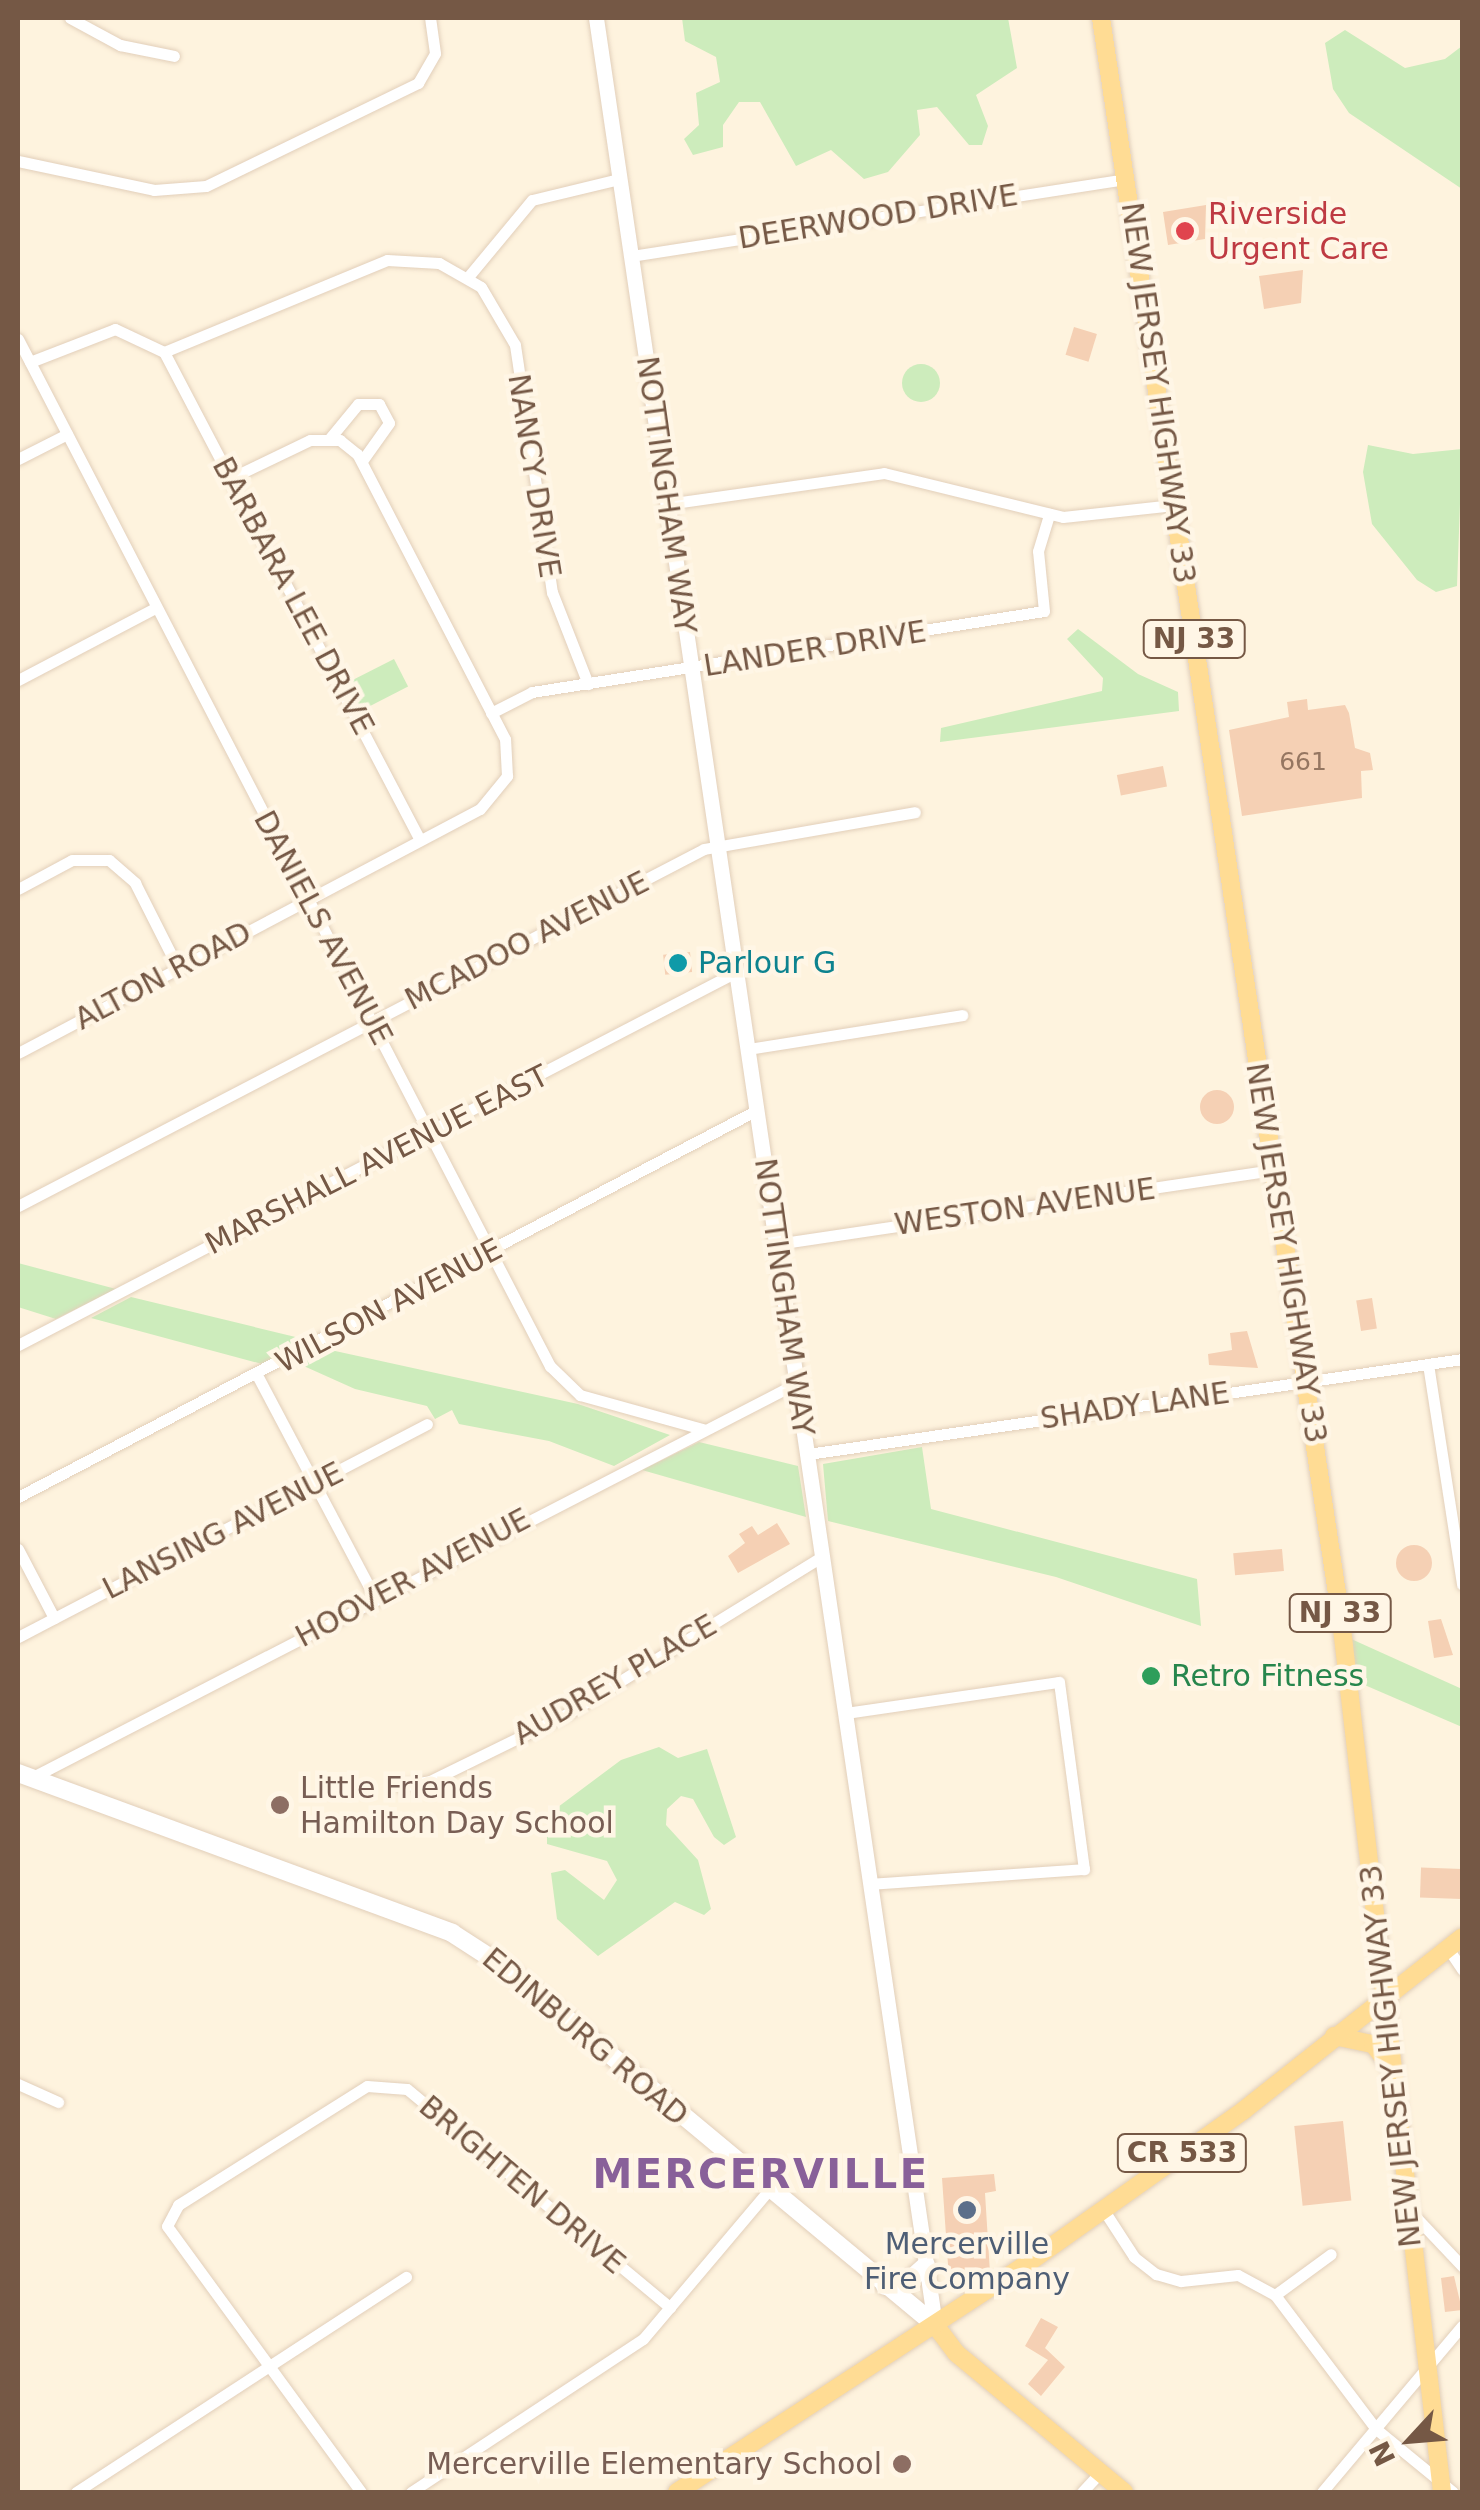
<!DOCTYPE html>
<html>
<head>
<meta charset="utf-8">
<style>
  body { margin:0 }
  #map { position:relative; width:1480px; height:2510px; overflow:hidden; background:#fef3de; font-family:"DejaVu Sans",sans-serif }
  div>[style] { position:absolute }
  [style*='--x'] { left:calc(var(--x)*1px); top:calc(var(--y)*1px); width:calc(var(--w)*1px); rotate:calc(var(--a)*1deg) }
  .green>* { inset:0; background:#cdecbc; transform-origin:0 0 }
  .round { border-radius:50% }
  .building>* { inset:0; background:#f5d0b4; transform-origin:0 0 }
  .roads { filter:drop-shadow(0 0 2px #e2cfba) drop-shadow(0 0 2px #e2cfba) }
  .minor>* { height:11px; margin:-5.5px; padding:0 5.5px; transform-origin:5.5px; border-radius:5.5px; background:#fff }
  .tertiary>* { height:15px; margin:-7.5px; padding:0 7.5px; transform-origin:7.5px; border-radius:7.5px; background:#fff }
  .secondary>* { height:18px; margin:-9px; padding:0 9px; transform-origin:9px; border-radius:9px; background:#fff }
  .primary>* { height:18px; margin:-9px; padding:0 9px; transform-origin:9px; border-radius:9px; background:#ffdc94 }
  .dots>* { width:28px; height:28px; translate:-50% -50%; box-sizing:border-box; border:5px solid #fff6e6; border-radius:50% }
  span { translate:-50% -50%; white-space:nowrap; text-align:center; line-height:1.15; -webkit-text-stroke:9px #fff6e6; paint-order:stroke }
  .number-label { font-size:25px; color:#957661 }
  .number-label span { -webkit-text-stroke-width:0 }
  .shield-label span { padding:2px 8px; background:#fff6e6; border:2px solid; border-radius:8px; -webkit-text-stroke-width:0 }
  .shield-label { font-size:28px; color:#755845; font-weight:700 }
  .health-label { font-size:30px; color:#be3a42 }
  .left { translate:0 -50%; text-align:left }
  .street-label { font-size:30px; color:#755845 }
  .culture-label { font-size:30px; color:#0d838f }
  .leisure-label { font-size:30px; color:#27864d }
  .education-label { font-size:30px; color:#785e54 }
  .right { translate:-100% -50%; text-align:right }
  .service-label { font-size:30px; color:#4e5e75 }
  .district-label { font-size:40px; color:#886099; font-weight:700; letter-spacing:2.5px }
  .frame { position:absolute; inset:0; border:20px solid #755845; pointer-events:none }
  .north { position:absolute; left:1360px; top:2390px; width:100px; height:100px; -webkit-text-stroke:8px #fff6e6; paint-order:stroke; rotate:244deg; font-size:28px; font-weight:700; line-height:40px; text-align:center; color:#755845 }
  .north::after { content:''; display:block; margin:auto; width:35px; height:45px; background:#755845; clip-path:polygon(50% 0,100% 100%,50% 72%,0 100%) }
</style>
</head>
<body>
<div id="map">
  <div class="green">
    <div style="clip-path:polygon(682px 18px,1008px 18px,1017px 68px,976px 95px,988px 126px,982px 145px,969px 145px,937px 107px,917px 110px,920px 135px,888px 172px,864px 179px,831px 150px,796px 166px,760px 102px,739px 102px,723px 125px,723px 147px,693px 155px,684px 139px,699px 125px,696px 93px,720px 82px,716px 57px,685px 41px)"></div>
    <div style="clip-path:polygon(1345px 30px,1405px 68px,1445px 59px,1462px 46px,1462px 189px,1349px 113px,1333px 89px,1325px 43px)"></div>
    <div class="round" style="left:902px;top:364px;width:38px;height:38px"></div>
    <div style="clip-path:polygon(1368px 445px,1413px 454px,1462px 449px,1457px 586px,1436px 592px,1417px 580px,1372px 524px,1363px 472px)"></div>
    <div style="clip-path:polygon(1078px 629px,1138px 674px,1178px 692px,1179px 711px,940px 742px,941px 728px,1102px 691px,1103px 678px,1067px 639px)"></div>
    <div style="left:394px;top:659px;width:31px;height:53px;rotate:63deg"></div>
    <div style="clip-path:polygon(18px 1263px,116px 1289px,56px 1319px,18px 1307px)"></div>
    <div style="clip-path:polygon(131px 1297px,308px 1340px,262px 1364px,91px 1318px)"></div>
    <div style="clip-path:polygon(326px 1349px,578px 1404px,670px 1435px,614px 1466px,549px 1441px,459px 1424px,452px 1410px,435px 1419px,427px 1406px,355px 1389px,297px 1363px)"></div>
    <div style="clip-path:polygon(699px 1442px,798px 1466px,806px 1517px,642px 1470px)"></div>
    <div style="clip-path:polygon(922px 1447px,931px 1509px,1197px 1579px,1201px 1626px,1056px 1577px,828px 1521px,823px 1464px)"></div>
    <div style="clip-path:polygon(1349px 1638px,1462px 1689px,1462px 1727px,1353px 1680px)"></div>
    <div style="clip-path:polygon(659px 1747px,678px 1758px,707px 1749px,736px 1837px,724px 1845px,714px 1837px,693px 1799px,681px 1796px,667px 1809px,666px 1825px,698px 1860px,711px 1909px,704px 1915px,675px 1902px,598px 1956px,557px 1919px,551px 1873px,565px 1870px,604px 1900px,617px 1880px,607px 1861px,547px 1844px,547px 1827px,558px 1807px,621px 1760px)"></div>
  </div>
  <div class="building">
    <div style="clip-path:polygon(1206px 205px,1205px 239px,1168px 245px,1163px 212px)"></div>
    <div style="clip-path:polygon(1303px 270px,1301px 303px,1264px 309px,1259px 276px)"></div>
    <div style="left:1074px;top:327px;width:24px;height:29px;rotate:17deg"></div>
    <div style="clip-path:polygon(1307px 699px,1308px 710px,1345px 705px,1349px 713px,1355px 748px,1370px 753px,1373px 770px,1361px 771px,1362px 798px,1242px 816px,1229px 730px,1289px 717px,1287px 702px)"></div>
    <div style="left:1163px;top:766px;width:21px;height:47px;rotate:79deg"></div>
    <div style="left:690px;top:952px;width:20px;height:27px;rotate:84deg"></div>
    <div class="round" style="left:1200px;top:1090px;width:34px;height:34px"></div>
    <div style="left:1372px;top:1298px;width:31px;height:16px;rotate:81deg"></div>
    <div style="clip-path:polygon(1247px 1331px,1258px 1368px,1209px 1365px,1208px 1354px,1232px 1350px,1230px 1333px)"></div>
    <div style="clip-path:polygon(777px 1523px,790px 1544px,738px 1573px,728px 1556px,745px 1543px,739px 1534px,752px 1526px,758px 1535px)"></div>
    <div class="round" style="left:1396px;top:1545px;width:36px;height:36px"></div>
    <div style="left:1282px;top:1549px;width:22px;height:49px;rotate:85deg"></div>
    <div style="clip-path:polygon(1441px 1619px,1453px 1655px,1434px 1658px,1428px 1621px)"></div>
    <div style="left:1462px;top:1869px;width:30px;height:41px;rotate:92deg"></div>
    <div style="left:1343px;top:2121px;width:80px;height:49px;rotate:84deg"></div>
    <div style="clip-path:polygon(994px 2174px,996px 2191px,985px 2193px,990px 2273px,949px 2279px,942px 2178px)"></div>
    <div style="clip-path:polygon(1454px 2276px,1462px 2310px,1445px 2312px,1441px 2278px)"></div>
    <div style="clip-path:polygon(1041px 2318px,1058px 2327px,1045px 2348px,1065px 2367px,1041px 2396px,1028px 2384px,1048px 2360px,1025px 2346px)"></div>
  </div>
  <div class="roads">
    <div class="minor">
      <div style="--x:70;--y:18;--w:57;--a:28.4"></div>
      <div style="--x:120;--y:45;--w:55;--a:11.5"></div>
      <div style="--x:18;--y:161;--w:139;--a:12"></div>
      <div style="--x:154;--y:190;--w:52;--a:-4.4"></div>
      <div style="--x:206;--y:186;--w:236;--a:-25.9"></div>
      <div style="--x:418;--y:83;--w:34;--a:-60"></div>
      <div style="--x:435;--y:53;--w:35;--a:-98"></div>
      <div style="--x:631;--y:256;--w:501;--a:-8.84"></div>
      <div style="--x:468;--y:277;--w:100;--a:-50.3"></div>
      <div style="--x:532;--y:200;--w:89;--a:-13.6"></div>
      <div style="--x:18;--y:339;--w:1157;--a:62.62"></div>
      <div style="--x:550;--y:1366;--w:42;--a:44"></div>
      <div style="--x:580;--y:1395;--w:128;--a:15.5"></div>
      <div style="--x:164;--y:352;--w:241;--a:-22.4"></div>
      <div style="--x:387;--y:260;--w:52;--a:3.3"></div>
      <div style="--x:439;--y:263;--w:48;--a:29.7"></div>
      <div style="--x:481;--y:287;--w:67;--a:59.6"></div>
      <div style="--x:515;--y:345;--w:250;--a:81.5"></div>
      <div style="--x:552;--y:592;--w:99;--a:68.6"></div>
      <div style="--x:30;--y:362;--w:91;--a:-21.2"></div>
      <div style="--x:115;--y:329;--w:54;--a:25.1"></div>
      <div style="--x:164;--y:352;--w:551;--a:62.32"></div>
      <div style="--x:330;--y:438;--w:44;--a:-50.5"></div>
      <div style="--x:358;--y:404;--w:21;--a:0"></div>
      <div style="--x:379;--y:404;--w:21;--a:62"></div>
      <div style="--x:389;--y:423;--w:47;--a:125.4"></div>
      <div style="--x:18;--y:459;--w:55;--a:-27"></div>
      <div style="--x:667;--y:504;--w:219;--a:-8.1"></div>
      <div style="--x:884;--y:473;--w:184;--a:13.8"></div>
      <div style="--x:1063;--y:517;--w:112;--a:-6.2"></div>
      <div style="--x:18;--y:680;--w:155;--a:-27.7"></div>
      <div style="--x:491;--y:713;--w:46;--a:-27.1"></div>
      <div style="--x:532;--y:692;--w:518;--a:-8.99"></div>
      <div style="--x:1044;--y:611;--w:60;--a:-95.7"></div>
      <div style="--x:1038;--y:551;--w:39;--a:-73"></div>
      <div style="--x:18;--y:889;--w:61;--a:-28.2"></div>
      <div style="--x:72;--y:860;--w:37;--a:0"></div>
      <div style="--x:109;--y:860;--w:35;--a:41"></div>
      <div style="--x:135;--y:883;--w:95;--a:63.2"></div>
      <div style="--x:748;--y:1049;--w:217;--a:-9"></div>
      <div style="--x:18;--y:1053;--w:522;--a:-27.84"></div>
      <div style="--x:480;--y:809;--w:43;--a:-50.7"></div>
      <div style="--x:507;--y:776;--w:37;--a:-93"></div>
      <div style="--x:505;--y:739;--w:321;--a:-117.4"></div>
      <div style="--x:357;--y:454;--w:22;--a:-141"></div>
      <div style="--x:340;--y:440;--w:30;--a:180"></div>
      <div style="--x:310;--y:440;--w:88;--a:154.3"></div>
      <div style="--x:18;--y:1206;--w:773;--a:-27.49"></div>
      <div style="--x:704;--y:849;--w:214;--a:-9.9"></div>
      <div style="--x:777;--y:1244;--w:501;--a:-8.49"></div>
      <div style="--x:18;--y:1345;--w:809;--a:-27.45"></div>
      <div style="--x:1428;--y:1364;--w:223;--a:81.2"></div>
      <div style="--x:257;--y:1375;--w:252;--a:62.1"></div>
      <div style="--x:808;--y:1454;--w:661;--a:-8.26"></div>
      <div style="--x:18;--y:1497;--w:834;--a:-27.64"></div>
      <div style="--x:18;--y:1549;--w:78;--a:62.4"></div>
      <div style="--x:18;--y:1637;--w:461;--a:-27.5"></div>
      <div style="--x:846;--y:1713;--w:215;--a:-8.3"></div>
      <div style="--x:1059;--y:1682;--w:189;--a:82.4"></div>
      <div style="--x:1084;--y:1869;--w:214;--a:176"></div>
      <div style="--x:31;--y:1778;--w:862;--a:-27.28"></div>
      <div style="--x:400;--y:1786;--w:30;--a:-9"></div>
      <div style="--x:430;--y:1781;--w:153;--a:-26.1"></div>
      <div style="--x:567;--y:1714;--w:301;--a:-31.7"></div>
      <div style="--x:1447;--y:1947;--w:27;--a:56"></div>
      <div style="--x:18;--y:2084;--w:44;--a:24.2"></div>
      <div style="--x:1103;--y:2209;--w:57;--a:57.1"></div>
      <div style="--x:1134;--y:2257;--w:28;--a:38"></div>
      <div style="--x:1156;--y:2274;--w:26;--a:16"></div>
      <div style="--x:1181;--y:2281;--w:57;--a:-6"></div>
      <div style="--x:1238;--y:2275;--w:42;--a:28.4"></div>
      <div style="--x:1275;--y:2295;--w:168;--a:53"></div>
      <div style="--x:1376;--y:2429;--w:99;--a:39.3"></div>
      <div style="--x:1410;--y:2211;--w:76;--a:46.6"></div>
      <div style="--x:1275;--y:2295;--w:69;--a:-36.2"></div>
      <div style="--x:76;--y:2492;--w:394;--a:-33.1"></div>
      <div style="--x:361;--y:2492;--w:329;--a:-126.1"></div>
      <div style="--x:167;--y:2226;--w:24;--a:-62"></div>
      <div style="--x:178;--y:2205;--w:223;--a:-32.2"></div>
      <div style="--x:367;--y:2086;--w:40;--a:4.3"></div>
      <div style="--x:407;--y:2089;--w:342;--a:39.7"></div>
      <div style="--x:411;--y:2492;--w:278;--a:-33.4"></div>
      <div style="--x:643;--y:2339;--w:195;--a:-49.8"></div>
      <div style="--x:1082;--y:2492;--w:26;--a:-47"></div>
      <div style="--x:1322;--y:2492;--w:217;--a:-49.9"></div>
    </div>
    <div class="tertiary">
      <div style="--x:596;--y:18;--w:2332;--a:81.64"></div>
    </div>
    <div class="secondary">
      <div style="--x:18;--y:1773;--w:463;--a:20.2"></div>
      <div style="--x:452;--y:1933;--w:64;--a:32.9"></div>
      <div style="--x:506;--y:1968;--w:558;--a:39.77"></div>
      <div style="--x:885;--y:2286;--w:18;--a:0"></div>
      <div style="--x:903;--y:2286;--w:31;--a:-42"></div>
    </div>
    <div class="primary">
      <div style="--x:1101;--y:18;--w:1620;--a:81.48"></div>
      <div style="--x:1341;--y:1620;--w:878;--a:83.39"></div>
      <div style="--x:1334;--y:2036;--w:40;--a:12"></div>
      <div style="--x:1373;--y:2044;--w:29;--a:52"></div>
      <div style="--x:935;--y:2325;--w:35;--a:53"></div>
      <div style="--x:956;--y:2353;--w:218;--a:39.6"></div>
      <div style="--x:677;--y:2492;--w:411;--a:-33.1"></div>
      <div style="--x:1021;--y:2268;--w:273;--a:-35.3"></div>
      <div style="--x:1244;--y:2110;--w:278;--a:-38.4"></div>
    </div>
  </div>
  <div class="dots">
    <div style="left:1185px;top:231px;background:#e0444e"></div>
    <div style="left:678px;top:963px;background:#0f9aa8"></div>
    <div style="left:1151px;top:1676px;background:#2e9e5b"></div>
    <div style="left:280px;top:1805px;background:#8d6e63"></div>
    <div style="left:967px;top:2210px;background:#5c6f8a"></div>
    <div style="left:902px;top:2464px;background:#8d6e63"></div>
  </div>
  <div class="number-label">
    <span style="left:1303px;top:762px">661</span>
  </div>
  <div class="shield-label">
    <span style="left:1194px;top:639px">NJ 33</span>
    <span style="left:1340px;top:1613px">NJ 33</span>
    <span style="left:1182px;top:2153px">CR 533</span>
  </div>
  <div class="health-label">
    <span class="left" style="left:1208px;top:231px">Riverside<br>Urgent Care</span>
  </div>
  <div class="street-label">
    <span style="left:878px;top:217px;rotate:-9deg">DEERWOOD DRIVE</span>
    <span style="left:1158px;top:393px;rotate:82deg">NEW JERSEY HIGHWAY 33</span>
    <span style="left:534px;top:476px;rotate:81deg">NANCY DRIVE</span>
    <span style="left:666px;top:495px;rotate:82deg">NOTTINGHAM WAY</span>
    <span style="left:293px;top:596px;rotate:62deg">BARBARA LEE DRIVE</span>
    <span style="left:815px;top:649px;rotate:-9deg">LANDER DRIVE</span>
    <span style="left:323px;top:928px;rotate:62deg">DANIELS AVENUE</span>
    <span style="left:527px;top:941px;rotate:-27deg">MCADOO AVENUE</span>
    <span style="left:163px;top:976px;rotate:-28deg">ALTON ROAD</span>
    <span style="left:377px;top:1160px;rotate:-27deg">MARSHALL AVENUE EAST</span>
    <span style="left:1025px;top:1207px;rotate:-8deg">WESTON AVENUE</span>
    <span style="left:1286px;top:1253px;rotate:81deg">NEW JERSEY HIGHWAY 33</span>
    <span style="left:784px;top:1297px;rotate:82deg">NOTTINGHAM WAY</span>
    <span style="left:389px;top:1306px;rotate:-28deg">WILSON AVENUE</span>
    <span style="left:1135px;top:1406px;rotate:-8deg">SHADY LANE</span>
    <span style="left:223px;top:1531px;rotate:-27deg">LANSING AVENUE</span>
    <span style="left:413px;top:1578px;rotate:-28deg">HOOVER AVENUE</span>
    <span style="left:615px;top:1680px;rotate:-30deg">AUDREY PLACE</span>
    <span style="left:585px;top:2037px;rotate:40deg">EDINBURG ROAD</span>
    <span style="left:1391px;top:2056px;rotate:-96deg">NEW JERSEY HIGHWAY 33</span>
    <span style="left:522px;top:2185px;rotate:40deg">BRIGHTEN DRIVE</span>
  </div>
  <div class="culture-label">
    <span class="left" style="left:698px;top:963px">Parlour G</span>
  </div>
  <div class="leisure-label">
    <span class="left" style="left:1171px;top:1676px">Retro Fitness</span>
  </div>
  <div class="education-label">
    <span class="left" style="left:300px;top:1805px">Little Friends<br>Hamilton Day School</span>
    <span class="right" style="left:882px;top:2464px">Mercerville Elementary School</span>
  </div>
  <div class="service-label">
    <span style="left:967px;top:2261px">Mercerville<br>Fire Company</span>
  </div>
  <div class="district-label">
    <span style="left:761px;top:2174px">MERCERVILLE</span>
  </div>
  <div class="frame"></div>
  <div class="north">N</div>
</div>
</body>
</html>
